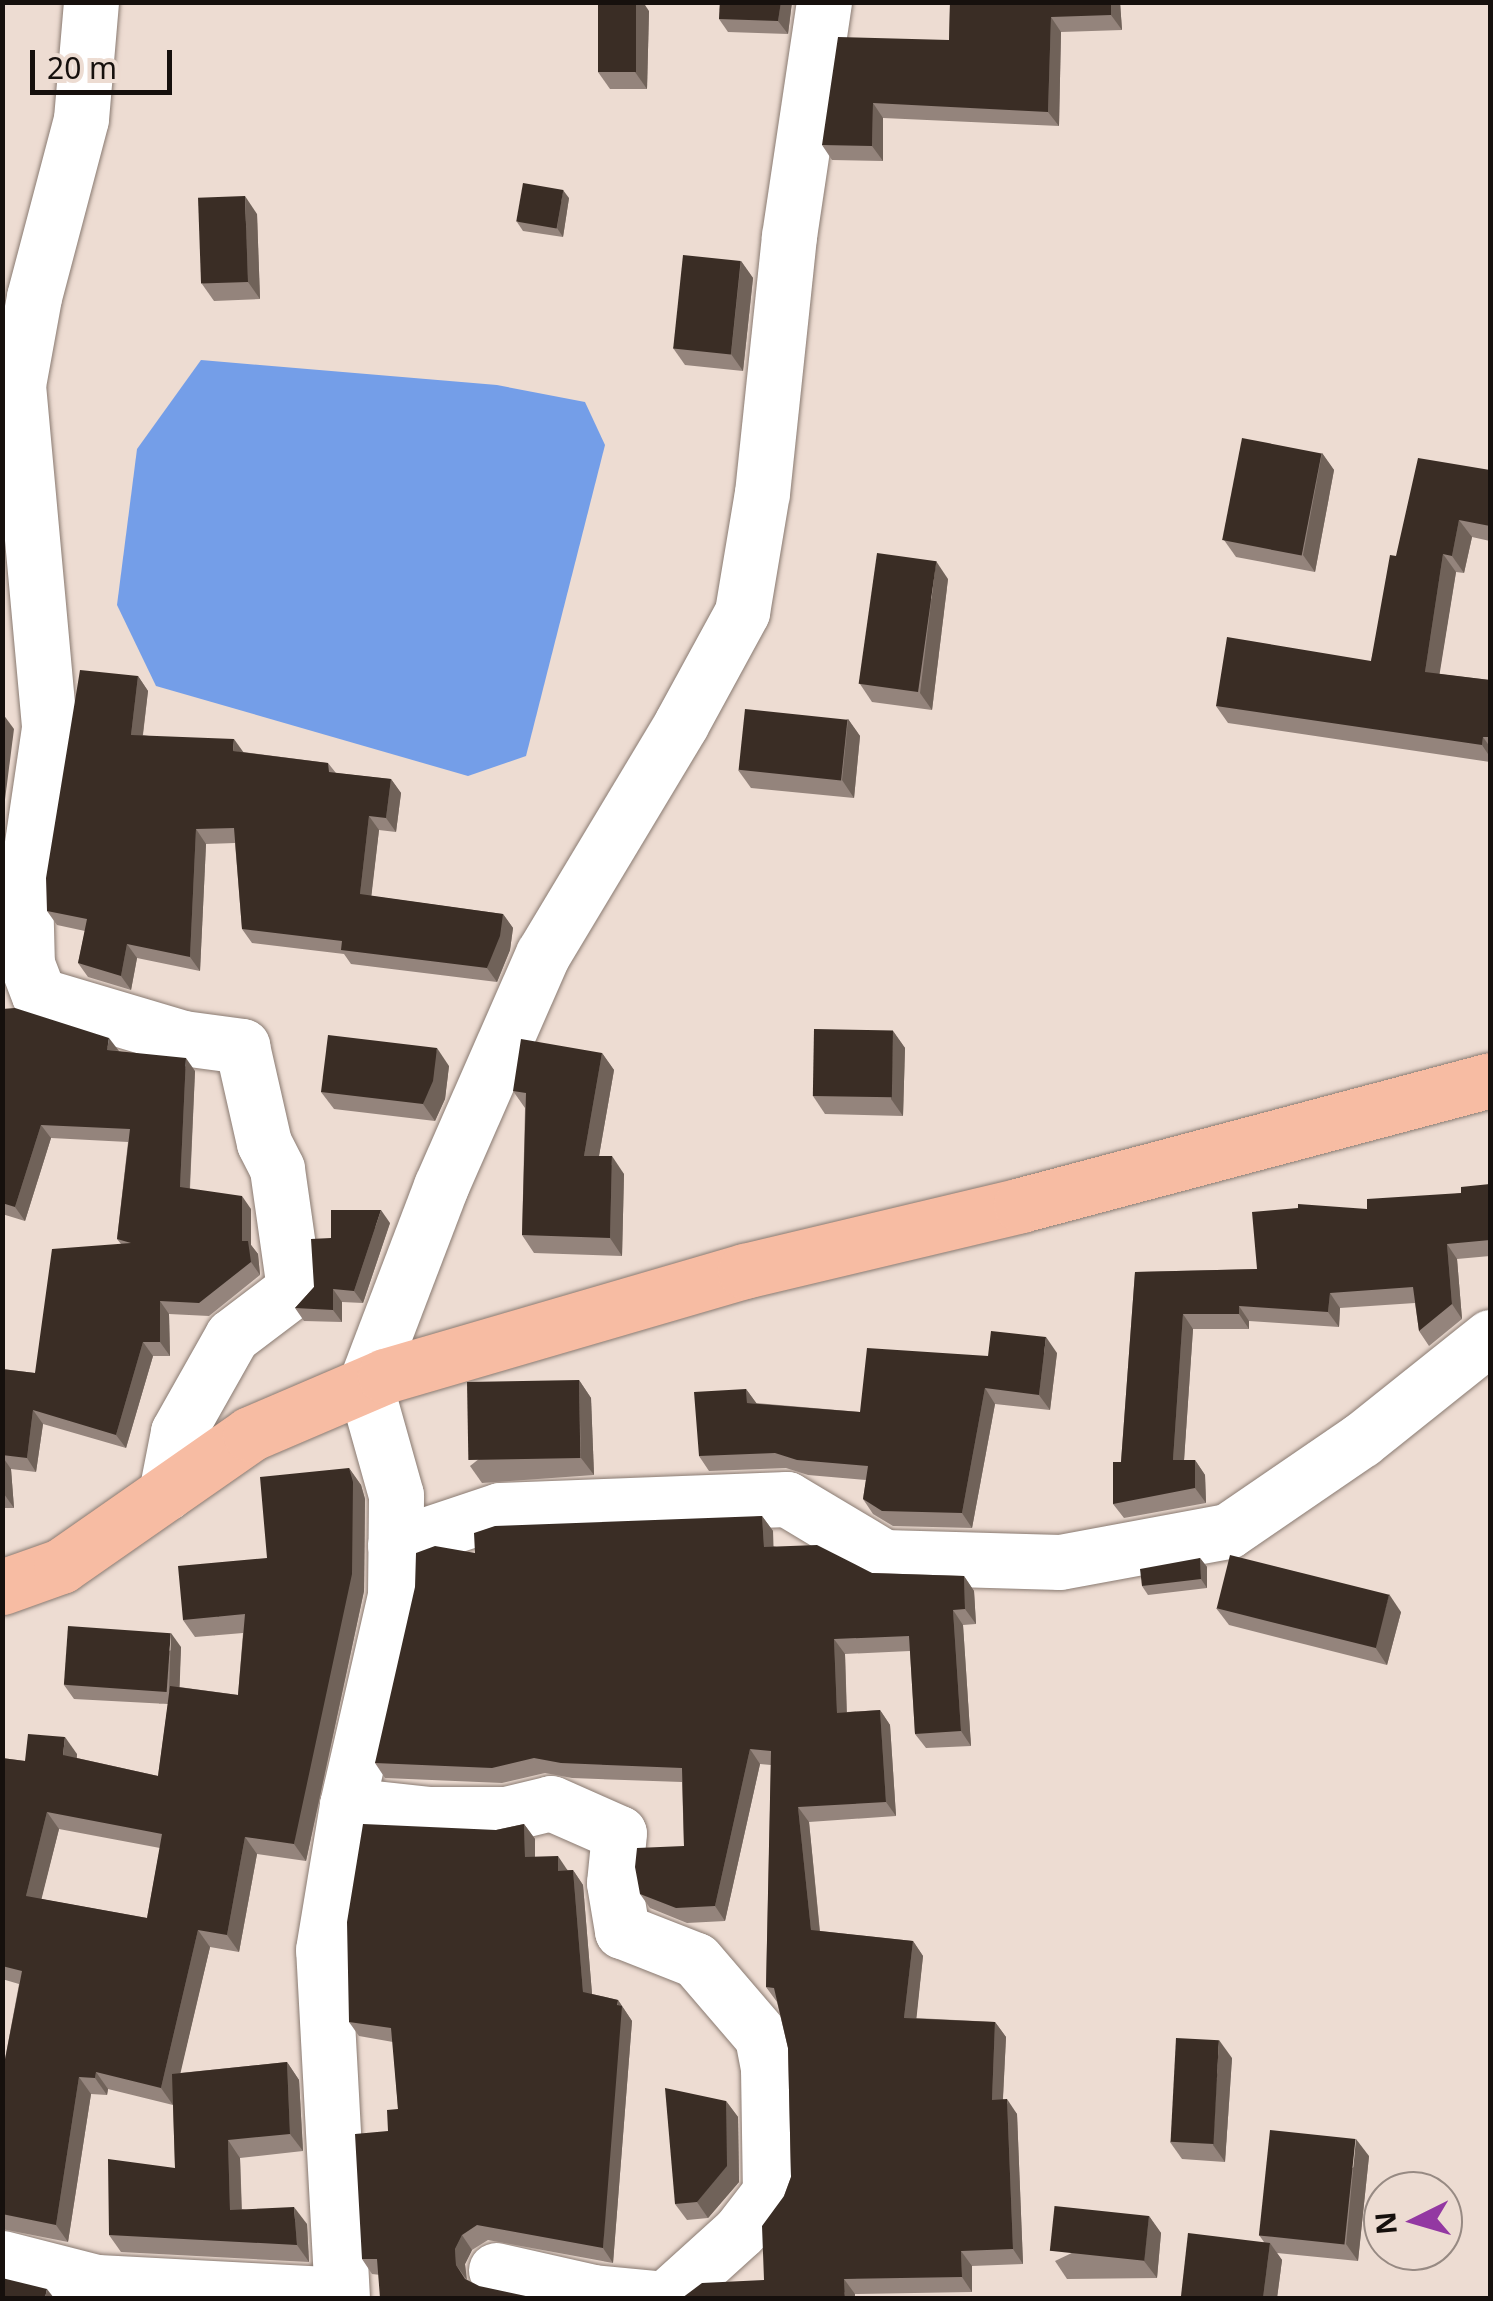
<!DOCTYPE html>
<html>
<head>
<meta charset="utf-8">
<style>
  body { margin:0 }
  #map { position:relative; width:1493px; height:2301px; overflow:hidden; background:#eddcd2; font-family:"Noto Sans",sans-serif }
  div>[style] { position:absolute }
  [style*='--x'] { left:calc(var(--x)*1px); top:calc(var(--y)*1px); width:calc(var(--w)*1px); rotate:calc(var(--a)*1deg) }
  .water>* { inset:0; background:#749ee8 }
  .roads { filter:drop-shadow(0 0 2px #897a71) drop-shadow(0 0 2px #897a71) }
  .minor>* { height:55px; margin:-27.5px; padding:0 27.5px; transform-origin:27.5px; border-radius:27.5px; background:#fff }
  .major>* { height:55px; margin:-27.5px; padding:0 27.5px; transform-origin:27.5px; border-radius:27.5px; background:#f7bca3 }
  .wall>* { inset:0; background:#94847c }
  .shaded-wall>* { inset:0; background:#706259 }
  .building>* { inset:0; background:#3a2d25; transform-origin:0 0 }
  span { translate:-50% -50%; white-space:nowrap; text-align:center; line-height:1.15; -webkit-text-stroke:10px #eddcd2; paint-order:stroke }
  .frame { position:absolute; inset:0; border:5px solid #16100d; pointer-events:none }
  .north { position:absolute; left:1363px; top:2171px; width:100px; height:100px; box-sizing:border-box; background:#eddcd2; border:2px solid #978a83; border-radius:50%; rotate:265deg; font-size:28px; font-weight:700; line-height:40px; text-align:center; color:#16100d }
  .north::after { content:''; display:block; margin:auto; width:35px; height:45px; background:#9338a2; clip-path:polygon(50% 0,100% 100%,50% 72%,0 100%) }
  .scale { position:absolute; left:30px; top:50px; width:142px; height:45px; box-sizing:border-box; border:5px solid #16100d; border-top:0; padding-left:12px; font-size:30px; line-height:35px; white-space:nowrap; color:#16100d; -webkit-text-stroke:8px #eddcd2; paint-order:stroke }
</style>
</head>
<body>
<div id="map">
  <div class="water">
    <div style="clip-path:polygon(201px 360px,497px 385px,585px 402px,605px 445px,526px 756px,468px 776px,156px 686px,117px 605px,137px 449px)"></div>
  </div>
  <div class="roads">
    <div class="minor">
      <div style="--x:91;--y:2;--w:117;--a:94.9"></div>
      <div style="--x:81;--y:119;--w:184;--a:104.8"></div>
      <div style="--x:34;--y:297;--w:89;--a:100.3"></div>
      <div style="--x:18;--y:385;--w:344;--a:84.8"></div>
      <div style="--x:49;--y:728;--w:164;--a:98.4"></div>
      <div style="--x:25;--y:890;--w:74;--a:88.5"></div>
      <div style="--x:27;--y:964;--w:33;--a:69"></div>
      <div style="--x:39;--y:995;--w:150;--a:16.6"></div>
      <div style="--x:183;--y:1038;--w:60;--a:7.7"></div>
      <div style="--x:242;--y:1046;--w:99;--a:77.2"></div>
      <div style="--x:264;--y:1143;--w:29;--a:63"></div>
      <div style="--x:277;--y:1169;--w:121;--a:81.9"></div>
      <div style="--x:294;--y:1289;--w:78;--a:142.8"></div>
      <div style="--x:232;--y:1336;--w:110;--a:119.4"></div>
      <div style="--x:178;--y:1432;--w:62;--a:101.1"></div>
      <div style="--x:395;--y:1545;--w:111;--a:-18.4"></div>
      <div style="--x:500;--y:1510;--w:287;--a:-2.2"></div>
      <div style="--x:787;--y:1499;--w:113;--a:30.9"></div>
      <div style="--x:884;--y:1557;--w:176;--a:1.6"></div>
      <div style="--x:1060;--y:1562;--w:171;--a:-10.5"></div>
      <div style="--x:1228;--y:1531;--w:161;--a:-34.4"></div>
      <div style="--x:1361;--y:1440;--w:165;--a:-38.6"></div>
      <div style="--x:347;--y:1805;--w:81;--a:6.3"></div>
      <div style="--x:428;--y:1814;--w:78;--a:0"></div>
      <div style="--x:506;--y:1814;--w:46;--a:-13.7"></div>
      <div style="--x:551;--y:1803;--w:74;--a:23.8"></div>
      <div style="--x:619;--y:1833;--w:50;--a:95.7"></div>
      <div style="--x:614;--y:1883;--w:49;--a:80.5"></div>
      <div style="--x:622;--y:1931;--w:79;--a:21.4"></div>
      <div style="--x:696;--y:1960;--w:101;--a:49.4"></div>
      <div style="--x:762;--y:2037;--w:32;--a:79"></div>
      <div style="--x:768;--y:2068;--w:124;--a:89.1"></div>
      <div style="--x:770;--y:2192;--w:49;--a:127.6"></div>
      <div style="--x:740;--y:2231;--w:100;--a:137.8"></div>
      <div style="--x:2;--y:2258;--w:98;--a:14.2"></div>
      <div style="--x:97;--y:2282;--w:244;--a:3"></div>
      <div style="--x:496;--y:2270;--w:99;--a:12.8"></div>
      <div style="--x:593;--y:2292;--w:61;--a:5.6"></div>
      <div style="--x:342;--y:2298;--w:349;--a:-93.1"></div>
      <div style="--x:323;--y:1950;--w:147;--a:-80.6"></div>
      <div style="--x:347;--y:1805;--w:215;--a:-77.1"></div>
      <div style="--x:395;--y:1595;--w:100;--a:-89.4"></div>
      <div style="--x:396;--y:1495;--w:114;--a:-105.7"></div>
      <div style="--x:365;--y:1385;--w:213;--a:-69.1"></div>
      <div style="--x:441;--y:1186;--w:253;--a:-66.3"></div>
      <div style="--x:543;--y:954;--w:268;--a:-59"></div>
      <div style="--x:681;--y:724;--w:128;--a:-61.4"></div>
      <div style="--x:742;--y:612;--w:121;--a:-80.5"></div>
      <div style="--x:762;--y:493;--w:258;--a:-84"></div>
      <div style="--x:789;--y:236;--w:237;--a:-81.5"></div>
    </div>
    <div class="major">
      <div style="--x:2;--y:1587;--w:63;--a:-19.6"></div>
      <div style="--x:61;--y:1566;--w:231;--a:-34.9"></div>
      <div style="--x:250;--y:1434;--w:147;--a:-23.2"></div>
      <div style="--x:385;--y:1376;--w:375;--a:-16.3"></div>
      <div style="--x:745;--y:1271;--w:284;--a:-13.4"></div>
      <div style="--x:1021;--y:1205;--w:485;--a:-14.9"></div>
    </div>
  </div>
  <div class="wall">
    <div style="clip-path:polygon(720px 2px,792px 2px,788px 34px,728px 32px,719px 19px)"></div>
    <div style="clip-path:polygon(950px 2px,1120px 2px,1122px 30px,1061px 32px,1059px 126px,883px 118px,883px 161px,832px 160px,822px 145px,949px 40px)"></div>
    <div style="clip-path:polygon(649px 11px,647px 89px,610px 89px,598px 72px)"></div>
    <div style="clip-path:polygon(569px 198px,563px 237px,523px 231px,517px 222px)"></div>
    <div style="clip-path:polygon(257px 214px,260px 299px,214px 301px,202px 284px)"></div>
    <div style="clip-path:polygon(741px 261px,753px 278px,743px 371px,685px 365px,673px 348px)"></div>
    <div style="clip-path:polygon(1322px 453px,1334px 470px,1315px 572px,1236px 557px,1224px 540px)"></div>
    <div style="clip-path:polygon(1490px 470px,1490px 541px,1472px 537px,1464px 573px,1456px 572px,1439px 674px,1490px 680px,1490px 762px,1228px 723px,1216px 706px,1371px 661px,1396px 556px)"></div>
    <div style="clip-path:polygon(948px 579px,932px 710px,872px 702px,860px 684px)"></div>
    <div style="clip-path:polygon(138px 676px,148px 691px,143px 735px,243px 752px,328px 763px,336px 773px,391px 779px,401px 793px,396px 832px,379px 830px,371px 896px,503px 914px,513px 928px,510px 950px,497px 982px,351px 964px,344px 954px,252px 943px,242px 929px,235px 843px,206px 844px,200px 971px,137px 958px,131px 990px,88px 977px,78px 963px,85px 931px,57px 925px,47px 911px)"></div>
    <div style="clip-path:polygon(848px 719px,860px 736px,854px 798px,751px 788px,738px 770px)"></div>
    <div style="clip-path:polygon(2px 1009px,118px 1051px,195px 1071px,190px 1189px,251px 1209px,251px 1245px,258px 1254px,260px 1275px,209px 1316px,169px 1314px,170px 1356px,153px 1356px,126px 1448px,43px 1424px,36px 1472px,11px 1469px,14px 1508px,2px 1508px,2px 1369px,35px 1373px,121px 1244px,117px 1239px,128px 1142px,51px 1138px,25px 1221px,2px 1214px)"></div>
    <div style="clip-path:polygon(893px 1031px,905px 1048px,903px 1116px,825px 1114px,813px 1096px)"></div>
    <div style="clip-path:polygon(602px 1053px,614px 1070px,599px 1156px,624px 1174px,622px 1256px,534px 1253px,522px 1235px,525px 1108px,513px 1091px)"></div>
    <div style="clip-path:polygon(449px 1066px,445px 1099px,435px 1121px,334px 1109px,321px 1092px)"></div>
    <div style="clip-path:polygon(1490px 1184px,1490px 1256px,1457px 1259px,1462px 1319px,1429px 1346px,1419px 1331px,1415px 1303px,1340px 1308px,1339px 1327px,1249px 1321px,1249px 1329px,1193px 1329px,1184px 1460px,1195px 1460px,1205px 1475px,1206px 1503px,1124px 1518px,1113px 1504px,1121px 1462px,1135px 1272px,1257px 1269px,1367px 1209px,1461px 1193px)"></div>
    <div style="clip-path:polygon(390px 1223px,363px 1303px,342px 1302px,342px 1322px,304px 1321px,295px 1308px,314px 1287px,331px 1238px)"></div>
    <div style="clip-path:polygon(1057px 1353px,1050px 1410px,995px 1404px,972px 1528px,893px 1526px,873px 1514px,863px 1499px,866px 1480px,808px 1475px,786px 1468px,709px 1471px,699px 1456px,746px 1389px,756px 1403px,860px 1412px,988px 1356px)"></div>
    <div style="clip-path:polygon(579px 1380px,591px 1398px,594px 1475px,482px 1483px,470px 1466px)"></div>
    <div style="clip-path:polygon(evenodd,349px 1468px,361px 1485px,365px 1499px,364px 1591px,306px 1861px,257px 1854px,239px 1952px,210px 1947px,180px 2073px,287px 2062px,299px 2080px,303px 2151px,240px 2158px,242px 2209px,307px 2224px,309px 2262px,121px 2252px,109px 2235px,175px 2168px,173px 2105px,108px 2089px,107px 2095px,91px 2094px,68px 2242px,2px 2229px,2px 2075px,19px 1984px,2px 1979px,2px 1758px,25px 1761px,77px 1754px,77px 1758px,158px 1776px,168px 1704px,74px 1699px,64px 1685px,181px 1647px,179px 1687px,238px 1695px,243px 1633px,195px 1637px,183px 1620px,267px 1558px,349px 1468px,59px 1829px,160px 1848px,147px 1918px,41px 1899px,59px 1829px)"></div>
    <div style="clip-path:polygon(762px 1516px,773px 1531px,773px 1546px,872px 1573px,964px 1576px,974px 1591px,976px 1624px,963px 1625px,971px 1746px,926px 1748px,915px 1734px,910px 1651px,845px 1654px,847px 1712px,880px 1710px,890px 1725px,896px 1816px,809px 1822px,820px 1931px,913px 1941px,923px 1956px,916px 2018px,995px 2022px,1006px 2037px,1003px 2099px,1017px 2114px,1023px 2264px,972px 2266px,972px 2292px,855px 2294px,764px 2280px,784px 2196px,791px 2177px,788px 2048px,777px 2002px,766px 1987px,771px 1765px,760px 1764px,725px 1921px,687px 1923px,650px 1908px,640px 1894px,684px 1846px,682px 1782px,572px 1778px,545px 1773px,502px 1783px,385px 1778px,375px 1763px,475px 1553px)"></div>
    <div style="clip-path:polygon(1200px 1558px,1207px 1567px,1207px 1588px,1148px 1595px,1142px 1586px)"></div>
    <div style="clip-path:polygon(1216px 1608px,1401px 1612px,1387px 1665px,1229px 1625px)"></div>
    <div style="clip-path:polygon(524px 1824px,535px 1839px,535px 1857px,568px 1870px,573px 1870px,583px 1885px,592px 1994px,618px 2000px,632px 2021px,613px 2263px,488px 2240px,472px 2250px,465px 2264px,466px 2279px,479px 2286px,372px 2274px,362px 2259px,388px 2131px,398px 2109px,393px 2042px,359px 2036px,349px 2022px,496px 1830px)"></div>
    <div style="clip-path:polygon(1232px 2058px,1225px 2162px,1182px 2159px,1170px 2142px)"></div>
    <div style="clip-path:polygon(726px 2101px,738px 2117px,739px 2182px,708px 2218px,687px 2220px,675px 2204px)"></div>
    <div style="clip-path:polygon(1369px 2156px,1358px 2261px,1277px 2253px,1282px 2260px,1277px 2298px,1182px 2298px,1181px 2296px,1264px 2242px,1259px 2235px)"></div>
    <div style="clip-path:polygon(1149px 2216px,1161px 2233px,1157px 2278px,1067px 2279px,1055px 2261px)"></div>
  </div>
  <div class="shaded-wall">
    <div style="clip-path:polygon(636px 2px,643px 2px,649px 11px,647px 89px,635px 72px)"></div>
    <div style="clip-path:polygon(781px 2px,792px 2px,788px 34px,778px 21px)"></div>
    <div style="clip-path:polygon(1111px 2px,1120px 2px,1122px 30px,1111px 15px)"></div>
    <div style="clip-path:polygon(1051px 17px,1061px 32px,1059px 126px,1048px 112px)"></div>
    <div style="clip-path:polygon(873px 103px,883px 118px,883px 161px,872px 146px)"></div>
    <div style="clip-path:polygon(563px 190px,569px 198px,563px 237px,557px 228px)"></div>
    <div style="clip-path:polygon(245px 196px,257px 214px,260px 299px,248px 282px)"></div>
    <div style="clip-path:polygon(741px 261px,753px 278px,743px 371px,731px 354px)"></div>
    <div style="clip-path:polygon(1322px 453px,1334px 470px,1315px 572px,1303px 555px)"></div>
    <div style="clip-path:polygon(1459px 520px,1472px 537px,1464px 573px,1452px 556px)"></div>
    <div style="clip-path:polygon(1443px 554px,1456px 572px,1437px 690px,1425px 672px)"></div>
    <div style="clip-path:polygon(936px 561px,948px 579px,932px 710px,920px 693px)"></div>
    <div style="clip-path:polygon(138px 676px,148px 691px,141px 749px,131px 735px)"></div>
    <div style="clip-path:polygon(3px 714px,14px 729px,2px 823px,2px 719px)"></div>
    <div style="clip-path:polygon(848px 719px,860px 736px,854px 798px,842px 780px)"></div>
    <div style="clip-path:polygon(1483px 737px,1490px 747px,1490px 757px,1482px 745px)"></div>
    <div style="clip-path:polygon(234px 739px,244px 753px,233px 751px)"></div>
    <div style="clip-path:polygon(391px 779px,401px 793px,396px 832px,386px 818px)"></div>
    <div style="clip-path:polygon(369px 816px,379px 830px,370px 908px,360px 894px)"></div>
    <div style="clip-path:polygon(196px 829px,206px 844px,200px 971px,190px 957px)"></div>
    <div style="clip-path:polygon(503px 914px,513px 928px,510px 950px,497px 982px,487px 968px)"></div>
    <div style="clip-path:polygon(127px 944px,137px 958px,131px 990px,121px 976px)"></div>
    <div style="clip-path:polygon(893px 1031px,905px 1048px,903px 1116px,891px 1099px)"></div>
    <div style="clip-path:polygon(109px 1038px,119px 1051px,107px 1050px)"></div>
    <div style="clip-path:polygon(437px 1048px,449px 1066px,445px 1099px,435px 1121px,423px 1104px)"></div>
    <div style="clip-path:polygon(602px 1053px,614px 1070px,596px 1173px,584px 1156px)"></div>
    <div style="clip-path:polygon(186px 1058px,195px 1071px,189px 1201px,180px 1187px)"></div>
    <div style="clip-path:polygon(41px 1125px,51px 1138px,25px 1221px,15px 1207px)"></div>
    <div style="clip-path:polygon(612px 1156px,624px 1174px,622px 1256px,610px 1238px)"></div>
    <div style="clip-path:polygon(242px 1196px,251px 1209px,251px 1245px,258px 1254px,260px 1275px,251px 1262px,242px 1241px)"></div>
    <div style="clip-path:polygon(381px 1210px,390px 1223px,363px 1303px,354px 1291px)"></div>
    <div style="clip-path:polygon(1447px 1244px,1457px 1259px,1462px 1319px,1452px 1304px)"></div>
    <div style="clip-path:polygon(333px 1289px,342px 1302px,342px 1322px,333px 1310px)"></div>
    <div style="clip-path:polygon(1330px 1293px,1340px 1308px,1339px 1327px,1328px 1312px)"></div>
    <div style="clip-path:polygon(160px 1301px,169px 1314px,170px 1356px,160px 1342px)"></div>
    <div style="clip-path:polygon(1239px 1306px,1249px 1321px,1249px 1329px,1239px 1314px)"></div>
    <div style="clip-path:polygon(1183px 1314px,1193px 1329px,1183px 1475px,1173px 1460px)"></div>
    <div style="clip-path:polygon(1046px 1337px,1057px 1353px,1050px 1410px,1039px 1395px)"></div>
    <div style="clip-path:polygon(143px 1342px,153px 1356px,126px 1448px,116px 1435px)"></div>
    <div style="clip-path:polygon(579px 1380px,591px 1398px,594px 1475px,581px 1458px)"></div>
    <div style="clip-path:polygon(985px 1388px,995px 1404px,972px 1528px,962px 1513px)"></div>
    <div style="clip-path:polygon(746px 1389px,757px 1404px,747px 1403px)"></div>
    <div style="clip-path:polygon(33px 1410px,43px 1424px,36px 1472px,27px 1458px)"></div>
    <div style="clip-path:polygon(2px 1456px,11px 1469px,14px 1508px,4px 1494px)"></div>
    <div style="clip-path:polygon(1195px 1460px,1205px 1475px,1206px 1503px,1195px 1488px)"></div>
    <div style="clip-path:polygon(349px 1468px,361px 1485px,365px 1499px,364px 1591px,306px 1861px,294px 1844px)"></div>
    <div style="clip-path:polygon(762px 1516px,773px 1531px,774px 1561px,764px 1547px)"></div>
    <div style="clip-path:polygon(1200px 1558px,1207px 1567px,1207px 1588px,1201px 1579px)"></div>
    <div style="clip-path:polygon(964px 1576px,974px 1591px,976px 1624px,965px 1609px)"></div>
    <div style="clip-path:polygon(1389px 1594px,1401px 1612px,1387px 1665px,1375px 1647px)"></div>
    <div style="clip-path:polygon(953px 1610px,963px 1625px,971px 1746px,961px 1731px)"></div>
    <div style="clip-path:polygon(171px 1633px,181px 1647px,179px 1705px,169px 1691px)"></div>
    <div style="clip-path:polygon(834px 1639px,845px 1654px,847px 1728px,837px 1713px)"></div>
    <div style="clip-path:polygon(880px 1710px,890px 1725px,896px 1816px,886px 1802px)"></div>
    <div style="clip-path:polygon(65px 1737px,77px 1754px,75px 1772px,63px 1755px)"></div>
    <div style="clip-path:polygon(750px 1749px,760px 1764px,725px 1921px,715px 1906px)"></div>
    <div style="clip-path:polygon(798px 1807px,809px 1822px,821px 1945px,811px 1930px)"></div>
    <div style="clip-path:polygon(47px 1812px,59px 1829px,38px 1913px,26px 1896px)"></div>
    <div style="clip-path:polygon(524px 1824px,535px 1839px,535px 1872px,525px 1857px)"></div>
    <div style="clip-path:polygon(245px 1837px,257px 1854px,239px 1952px,227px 1935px)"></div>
    <div style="clip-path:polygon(558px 1856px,568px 1871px,558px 1871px)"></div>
    <div style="clip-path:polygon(573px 1870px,583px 1885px,593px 2006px,583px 1992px)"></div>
    <div style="clip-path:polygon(198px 1930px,210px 1947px,173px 2105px,161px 2088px)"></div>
    <div style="clip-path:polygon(913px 1941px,923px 1956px,915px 2032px,904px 2018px)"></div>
    <div style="clip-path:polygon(618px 2000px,632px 2021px,613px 2263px,603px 2248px)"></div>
    <div style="clip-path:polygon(995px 2022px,1006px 2037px,1002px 2115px,992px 2100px)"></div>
    <div style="clip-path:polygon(1219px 2040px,1232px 2058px,1225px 2162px,1213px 2145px)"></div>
    <div style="clip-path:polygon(287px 2062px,299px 2080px,303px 2151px,290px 2134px)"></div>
    <div style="clip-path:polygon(96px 2072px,108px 2089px,107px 2095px,95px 2078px)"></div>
    <div style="clip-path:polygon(79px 2077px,91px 2094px,68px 2242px,56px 2225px)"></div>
    <div style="clip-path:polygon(1007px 2099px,1017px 2114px,1023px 2264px,1013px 2249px)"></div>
    <div style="clip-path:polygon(726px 2101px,738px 2117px,739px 2182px,708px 2218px,697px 2202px)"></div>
    <div style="clip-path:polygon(1356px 2139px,1369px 2156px,1358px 2261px,1346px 2244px)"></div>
    <div style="clip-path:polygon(228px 2140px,240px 2158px,242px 2227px,230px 2210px)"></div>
    <div style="clip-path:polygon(294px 2207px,307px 2224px,309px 2262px,297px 2245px)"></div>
    <div style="clip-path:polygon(1149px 2216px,1161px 2233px,1157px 2278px,1144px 2261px)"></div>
    <div style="clip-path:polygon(462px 2235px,472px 2250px,465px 2264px,467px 2280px,456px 2265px,455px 2249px)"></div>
    <div style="clip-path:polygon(1270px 2243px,1282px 2260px,1277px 2298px,1263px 2298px)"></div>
    <div style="clip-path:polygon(961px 2251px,972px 2266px,972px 2292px,962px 2277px)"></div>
    <div style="clip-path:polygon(844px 2279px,855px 2294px,855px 2298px,845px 2298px)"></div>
    <div style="clip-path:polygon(47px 2289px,54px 2298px,45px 2298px)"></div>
  </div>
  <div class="building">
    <div style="left:598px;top:2px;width:38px;height:70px"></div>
    <div style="clip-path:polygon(720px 2px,781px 2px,778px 21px,719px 19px)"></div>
    <div style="clip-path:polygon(950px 2px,1111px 2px,1111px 15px,1051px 17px,1048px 112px,873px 103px,872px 146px,822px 145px,838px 37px,949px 40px)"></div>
    <div style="left:523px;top:183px;width:41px;height:39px;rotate:10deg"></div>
    <div style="left:245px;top:196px;width:86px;height:47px;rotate:88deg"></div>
    <div style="left:683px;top:255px;width:58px;height:94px;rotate:6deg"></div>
    <div style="left:1242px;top:438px;width:81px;height:104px;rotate:11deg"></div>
    <div style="clip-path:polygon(1418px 458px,1490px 470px,1490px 526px,1459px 520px,1452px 556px,1443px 554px,1425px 672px,1490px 680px,1490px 737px,1483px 737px,1482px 745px,1216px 706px,1227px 637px,1371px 661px,1390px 555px,1396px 556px)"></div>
    <div style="left:877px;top:553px;width:60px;height:132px;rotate:8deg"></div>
    <div style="clip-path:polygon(80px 670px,138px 676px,131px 735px,234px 739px,233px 751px,328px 763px,329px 772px,391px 779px,386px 818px,369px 816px,360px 894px,503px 914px,500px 936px,487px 968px,341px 950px,342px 941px,242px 929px,234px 828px,196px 829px,190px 957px,127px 944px,121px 976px,78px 963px,87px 919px,47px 911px,46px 878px)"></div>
    <div style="left:745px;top:709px;width:103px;height:61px;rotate:6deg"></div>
    <div style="clip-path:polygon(15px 1008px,109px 1038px,107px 1050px,186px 1058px,180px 1187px,242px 1196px,242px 1241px,248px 1241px,251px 1262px,199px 1303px,160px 1301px,160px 1342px,143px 1342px,116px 1435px,33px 1410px,27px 1458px,2px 1455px,2px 1369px,35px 1373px,52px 1249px,131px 1243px,117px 1239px,130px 1129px,41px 1125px,15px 1207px,2px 1203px,2px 1009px)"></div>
    <div style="left:814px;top:1029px;width:79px;height:67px;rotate:1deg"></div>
    <div style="clip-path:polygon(328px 1035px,437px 1048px,433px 1081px,423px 1104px,321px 1092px)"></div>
    <div style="clip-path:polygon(521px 1039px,602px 1053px,584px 1156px,612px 1156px,610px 1238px,522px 1235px,526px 1093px,513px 1091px)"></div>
    <div style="clip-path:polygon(1490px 1184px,1490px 1240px,1447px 1244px,1452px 1304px,1419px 1331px,1413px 1287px,1330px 1293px,1328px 1312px,1239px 1306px,1239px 1314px,1183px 1314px,1173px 1460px,1195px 1460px,1195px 1488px,1113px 1504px,1113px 1462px,1121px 1462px,1135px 1272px,1257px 1269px,1252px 1212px,1298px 1208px,1298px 1204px,1367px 1209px,1367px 1199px,1461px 1193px,1461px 1187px)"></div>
    <div style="clip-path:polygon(331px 1210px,381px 1210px,354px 1291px,333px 1289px,333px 1310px,295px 1308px,314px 1287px,311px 1239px,331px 1238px)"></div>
    <div style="clip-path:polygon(991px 1331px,1046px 1337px,1039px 1395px,985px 1388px,962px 1513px,882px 1511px,863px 1499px,868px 1466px,797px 1460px,775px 1453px,699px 1456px,694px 1392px,746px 1389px,747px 1403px,860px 1412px,867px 1348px,988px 1356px)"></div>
    <div style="left:579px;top:1380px;width:78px;height:112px;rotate:89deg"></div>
    <div style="clip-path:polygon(evenodd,349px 1468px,353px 1482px,352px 1574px,294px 1844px,245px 1837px,227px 1935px,198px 1930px,161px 2088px,96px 2072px,95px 2078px,79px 2077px,56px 2225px,2px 2214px,2px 2075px,22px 1971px,2px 1966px,2px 1758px,25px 1761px,28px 1734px,65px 1737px,63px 1755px,158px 1776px,170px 1686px,238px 1695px,245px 1614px,183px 1620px,178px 1566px,267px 1558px,260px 1477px,349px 1468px,47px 1812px,162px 1834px,147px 1918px,26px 1896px,47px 1812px)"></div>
    <div style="clip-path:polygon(762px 1516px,764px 1547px,817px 1545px,872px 1573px,964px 1576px,965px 1609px,953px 1610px,961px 1731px,915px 1734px,909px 1636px,834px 1639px,837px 1713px,880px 1710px,886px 1802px,798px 1807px,811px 1930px,913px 1941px,904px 2018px,995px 2022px,992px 2100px,1007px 2099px,1013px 2249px,961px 2251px,962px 2277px,844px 2279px,845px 2298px,682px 2298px,702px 2283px,764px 2280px,762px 2226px,784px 2196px,791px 2177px,788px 2048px,774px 1988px,766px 1987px,771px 1751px,750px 1749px,715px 1906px,676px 1908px,640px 1894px,635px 1867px,637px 1848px,684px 1846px,682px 1768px,561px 1763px,534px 1758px,492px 1768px,375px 1763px,415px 1587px,416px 1553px,435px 1546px,475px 1553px,474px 1533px,495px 1526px)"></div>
    <div style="left:1230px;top:1555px;width:164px;height:55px;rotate:14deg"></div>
    <div style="clip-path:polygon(1200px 1558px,1201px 1579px,1142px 1586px,1140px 1569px)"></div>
    <div style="left:68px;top:1626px;width:103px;height:59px;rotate:4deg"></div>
    <div style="clip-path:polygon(363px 1824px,496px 1830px,524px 1824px,525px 1857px,558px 1856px,558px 1871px,573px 1870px,583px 1992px,618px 2000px,617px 2005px,622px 2006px,603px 2248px,477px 2225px,462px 2235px,455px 2249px,456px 2265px,465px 2279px,479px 2286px,535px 2298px,380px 2298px,377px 2259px,362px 2259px,355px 2134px,388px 2131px,387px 2110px,398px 2109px,391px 2028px,349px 2022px,347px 1922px)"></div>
    <div style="left:1176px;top:2038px;width:43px;height:104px;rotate:3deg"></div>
    <div style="clip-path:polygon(287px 2062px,290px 2134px,228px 2140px,230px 2210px,294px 2207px,297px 2245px,109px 2235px,108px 2159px,175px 2168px,172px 2074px)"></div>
    <div style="clip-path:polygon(665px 2088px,726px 2101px,727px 2166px,697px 2202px,675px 2204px)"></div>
    <div style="left:1270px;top:2130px;width:86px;height:106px;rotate:6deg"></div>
    <div style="left:1149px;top:2216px;width:45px;height:95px;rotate:96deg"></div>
    <div style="clip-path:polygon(1188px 2233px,1270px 2243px,1263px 2298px,1198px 2298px,1181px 2296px)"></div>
    <div style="clip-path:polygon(2px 2278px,47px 2289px,45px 2298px,2px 2298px)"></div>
  </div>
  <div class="frame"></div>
  <div class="north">N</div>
  <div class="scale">20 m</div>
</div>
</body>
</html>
